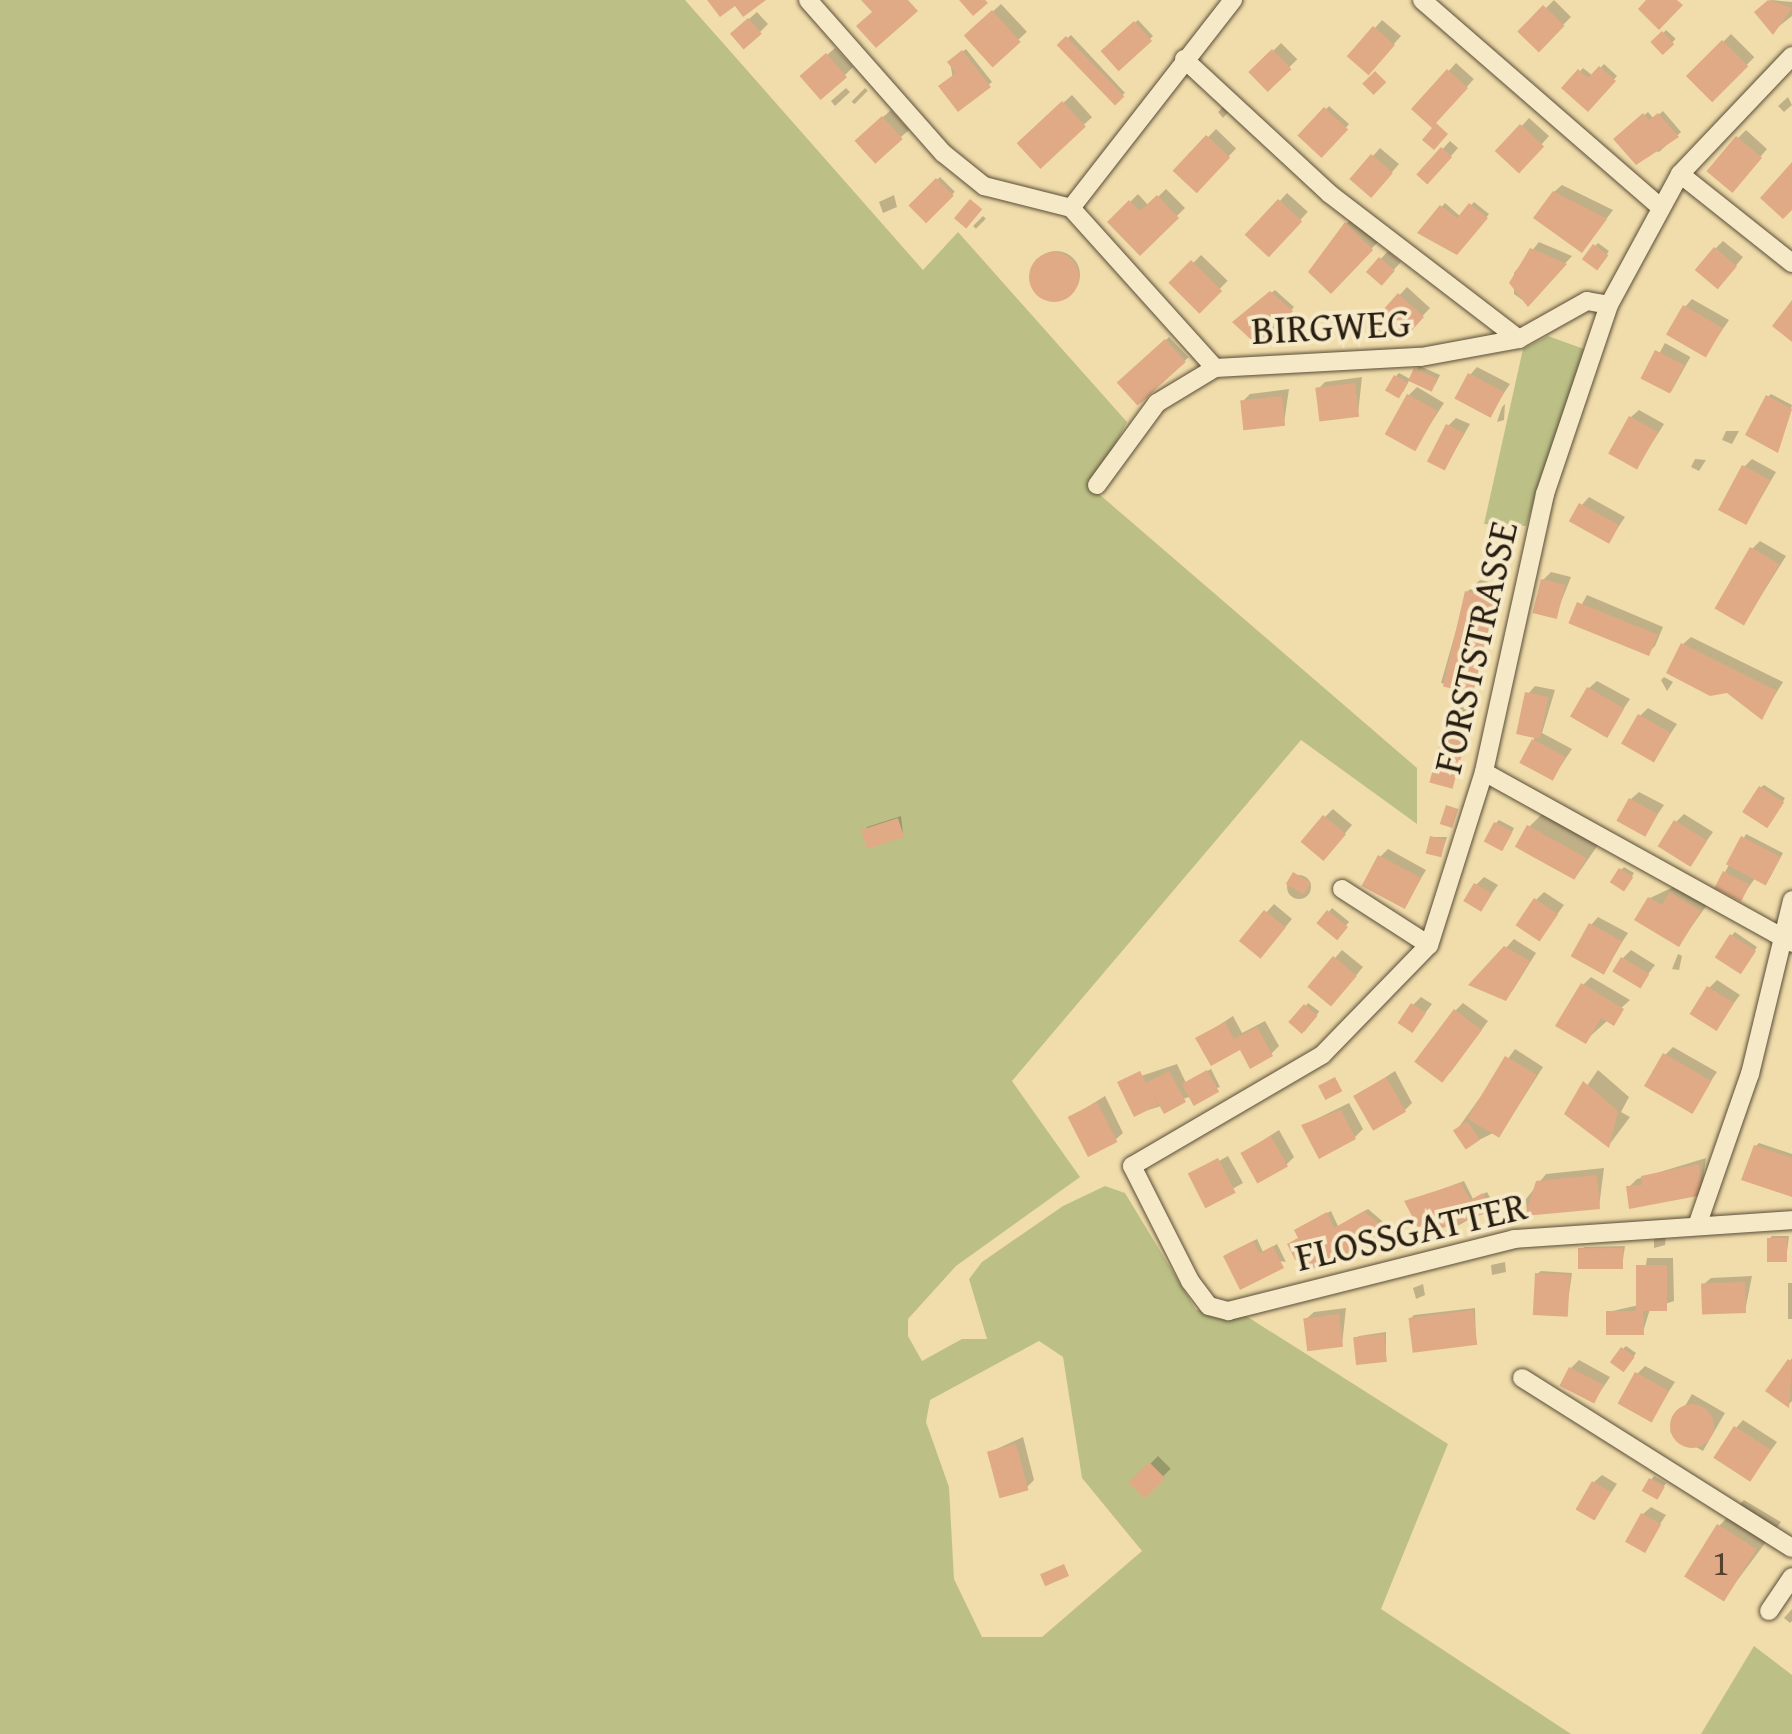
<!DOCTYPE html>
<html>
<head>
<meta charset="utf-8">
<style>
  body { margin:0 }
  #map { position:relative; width:1792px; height:1734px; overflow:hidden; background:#f1ddab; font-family:"Gentium Book Plus",serif }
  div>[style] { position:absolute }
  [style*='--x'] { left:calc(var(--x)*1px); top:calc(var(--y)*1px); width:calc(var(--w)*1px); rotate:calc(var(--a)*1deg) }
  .green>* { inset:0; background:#bdc086 }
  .shadow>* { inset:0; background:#0003; transform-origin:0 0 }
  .round { border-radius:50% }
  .building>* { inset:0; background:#e0aa86; transform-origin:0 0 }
  .roads { filter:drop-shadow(0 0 2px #5a4d38) drop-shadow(0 0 2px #5a4d38) }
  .minor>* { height:18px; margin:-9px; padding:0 9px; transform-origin:9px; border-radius:9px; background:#f6e9c8 }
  span { translate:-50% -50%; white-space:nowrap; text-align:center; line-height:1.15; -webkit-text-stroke:8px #f6e9c8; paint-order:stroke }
  .number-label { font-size:35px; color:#56402e }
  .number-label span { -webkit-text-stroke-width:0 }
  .street-label { font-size:40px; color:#281d11 }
</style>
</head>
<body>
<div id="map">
  <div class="green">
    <div style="clip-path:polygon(evenodd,0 0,685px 0,923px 270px,958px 232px,1127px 422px,1092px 488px,1417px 768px,1417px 824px,1301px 740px,1012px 1081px,1080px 1177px,956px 1266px,908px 1319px,908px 1336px,922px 1361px,962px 1339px,987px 1339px,969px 1279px,982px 1262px,1063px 1206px,1105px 1186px,1125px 1193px,1196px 1310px,1243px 1314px,1448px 1444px,1381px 1609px,1571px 1734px,0 1734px,0 0,1039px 1341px,1063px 1357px,1082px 1478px,1142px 1551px,1042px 1637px,982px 1637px,954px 1579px,949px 1487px,926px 1422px,930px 1400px,1039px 1341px)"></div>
    <div style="clip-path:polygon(1548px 336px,1584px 349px,1526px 526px,1484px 524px,1523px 349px)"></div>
    <div style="clip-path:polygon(1754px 1646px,1792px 1675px,1792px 1734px,1701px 1734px)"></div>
  </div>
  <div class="shadow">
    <div style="left:1554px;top:0;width:24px;height:46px;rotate:45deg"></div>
    <div style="clip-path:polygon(1771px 0,1792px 2px,1792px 16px,1773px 31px,1757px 12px)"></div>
    <div style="left:1001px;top:4px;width:38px;height:45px;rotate:47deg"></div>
    <div style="clip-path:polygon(757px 12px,768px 24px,760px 32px,741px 26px)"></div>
    <div style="left:1138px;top:20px;width:22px;height:46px;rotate:47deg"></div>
    <div style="clip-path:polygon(1382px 20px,1401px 36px,1376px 64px,1375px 28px)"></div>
    <div style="left:1666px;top:30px;width:13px;height:17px;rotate:42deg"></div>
    <div style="left:1731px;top:34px;width:33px;height:59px;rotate:45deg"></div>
    <div style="left:1071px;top:35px;width:79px;height:15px;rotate:47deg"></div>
    <div style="left:1281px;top:43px;width:23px;height:40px;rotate:45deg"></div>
    <div style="clip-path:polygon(835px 48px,853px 67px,845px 75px,811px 69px)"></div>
    <div style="clip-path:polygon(966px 49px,992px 82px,958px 108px,950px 62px)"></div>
    <div style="left:1456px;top:63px;width:24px;height:62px;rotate:42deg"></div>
    <div style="clip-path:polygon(1604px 64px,1617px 76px,1588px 108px,1565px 88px,1583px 68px,1593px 76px)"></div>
    <div style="clip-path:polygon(846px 88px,850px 92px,835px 106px,831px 101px)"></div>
    <div style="left:865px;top:88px;width:4px;height:19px;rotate:45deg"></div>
    <div style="left:1072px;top:95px;width:30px;height:70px;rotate:48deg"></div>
    <div style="clip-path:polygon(1788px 97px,1792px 105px,1784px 112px,1778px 106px)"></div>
    <div style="clip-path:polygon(1226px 104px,1231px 109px,1223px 118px,1218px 112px)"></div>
    <div style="left:1329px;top:106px;width:27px;height:41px;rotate:42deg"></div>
    <div style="clip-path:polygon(891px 110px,909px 130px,901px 137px,865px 133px)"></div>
    <div style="clip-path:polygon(1663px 111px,1681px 132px,1659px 152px,1616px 140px,1648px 112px,1654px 119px)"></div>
    <div style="left:1529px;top:118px;width:27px;height:45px;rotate:42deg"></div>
    <div style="left:1216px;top:129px;width:28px;height:58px;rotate:44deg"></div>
    <div style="clip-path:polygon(1746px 130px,1767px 149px,1739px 182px,1738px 138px)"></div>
    <div style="clip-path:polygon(1450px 141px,1458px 148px,1436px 173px,1420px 174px)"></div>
    <div style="clip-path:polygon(1380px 148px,1399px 164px,1379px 187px,1373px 156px)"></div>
    <div style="left:940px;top:177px;width:21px;height:40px;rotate:45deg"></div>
    <div style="clip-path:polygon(1562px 185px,1613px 210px,1589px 242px,1554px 192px)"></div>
    <div style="clip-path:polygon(1166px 189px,1185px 208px,1140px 252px,1110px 222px,1138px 194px,1149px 206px)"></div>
    <div style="left:1287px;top:193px;width:28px;height:57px;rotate:42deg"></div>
    <div style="clip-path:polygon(894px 195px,897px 207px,883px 213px,879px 202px)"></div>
    <div style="clip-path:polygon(1474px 202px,1489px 214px,1457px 252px,1420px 233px,1445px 203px,1461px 217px)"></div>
    <div style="left:983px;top:216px;width:4px;height:14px;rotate:45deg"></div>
    <div style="clip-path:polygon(1354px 216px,1379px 241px,1331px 290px,1346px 224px)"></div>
    <div style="clip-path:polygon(1723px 241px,1743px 257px,1726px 278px,1715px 249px)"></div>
    <div style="clip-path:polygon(1539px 242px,1572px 256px,1528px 304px,1514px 294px,1514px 273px)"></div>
    <div style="clip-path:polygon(1598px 243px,1609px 251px,1600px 264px,1595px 246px)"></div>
    <div style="clip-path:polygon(1388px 251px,1401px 262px,1389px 275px,1369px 272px)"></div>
    <div class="round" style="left:1032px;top:251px;width:48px;height:48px"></div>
    <div style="left:1201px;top:255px;width:37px;height:40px;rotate:44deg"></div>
    <div style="clip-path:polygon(1407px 287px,1430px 308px,1404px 336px,1370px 327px)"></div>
    <div style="clip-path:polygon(1275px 290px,1294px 307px,1260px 344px,1235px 322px)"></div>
    <div style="clip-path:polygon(1692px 299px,1729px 320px,1706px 354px,1685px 307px)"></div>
    <div style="clip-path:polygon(1343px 313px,1349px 318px,1338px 330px,1333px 326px)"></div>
    <div style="left:1363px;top:318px;width:5px;height:11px;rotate:53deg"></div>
    <div style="left:1169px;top:337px;width:28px;height:66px;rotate:46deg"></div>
    <div style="left:1665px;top:343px;width:29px;height:40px;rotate:29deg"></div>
    <div style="clip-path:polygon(1420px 366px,1440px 375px,1435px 385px,1416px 369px)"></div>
    <div style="clip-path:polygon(1477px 367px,1510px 384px,1490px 414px,1470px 375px)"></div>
    <div style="clip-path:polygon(1399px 373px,1410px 379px,1403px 392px,1396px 376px)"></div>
    <div style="clip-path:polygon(1362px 377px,1358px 414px,1317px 390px,1325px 382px)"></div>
    <div style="clip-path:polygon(1417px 387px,1444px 403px,1415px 448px,1409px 395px)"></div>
    <div style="clip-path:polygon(1289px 389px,1284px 423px,1242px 402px,1250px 394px)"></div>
    <div style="clip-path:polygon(1771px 394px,1792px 405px,1778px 450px,1768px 397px)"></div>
    <div style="clip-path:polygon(1505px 404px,1504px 420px,1497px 422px,1502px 407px)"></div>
    <div style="clip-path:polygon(1639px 410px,1664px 424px,1637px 467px,1631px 417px)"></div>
    <div style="clip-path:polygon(1456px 418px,1470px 424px,1445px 468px,1448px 426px)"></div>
    <div style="clip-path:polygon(1726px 431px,1739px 431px,1732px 444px,1722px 440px)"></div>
    <div style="clip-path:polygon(1695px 459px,1706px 460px,1699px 471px,1691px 467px)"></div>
    <div style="clip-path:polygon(1752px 459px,1776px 472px,1747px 522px,1744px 467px)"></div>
    <div style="clip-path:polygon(1589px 497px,1625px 517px,1609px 541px,1582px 505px)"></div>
    <div style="clip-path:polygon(1760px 541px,1786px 556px,1744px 623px,1752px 549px)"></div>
    <div style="clip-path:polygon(1551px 572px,1571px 577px,1555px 617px,1543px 580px)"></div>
    <div style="clip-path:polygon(1480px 580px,1506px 586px,1495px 632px,1481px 644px,1469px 689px,1441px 683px,1467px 592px)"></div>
    <div style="clip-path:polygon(1587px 595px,1663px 627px,1655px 646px,1647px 654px,1572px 622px)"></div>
    <div style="clip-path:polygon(1691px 637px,1783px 682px,1762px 716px,1683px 644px)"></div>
    <div style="clip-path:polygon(1661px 680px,1664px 677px,1673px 682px,1667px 691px)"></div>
    <div style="clip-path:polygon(1597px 681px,1630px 699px,1607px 734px,1589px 688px)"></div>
    <div style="clip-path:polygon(1535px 686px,1555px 690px,1542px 733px,1572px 749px,1552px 779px,1534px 740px,1528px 694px)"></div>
    <div style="clip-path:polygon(1458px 706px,1477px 711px,1451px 786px,1450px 714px)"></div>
    <div style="clip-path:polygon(1648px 708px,1677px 724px,1653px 760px,1640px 716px)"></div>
    <div style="clip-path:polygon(1764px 785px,1785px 798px,1771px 822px,1760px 788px)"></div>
    <div style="clip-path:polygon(1639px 792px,1664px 805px,1644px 834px,1631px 799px)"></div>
    <div style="clip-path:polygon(1333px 809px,1352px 825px,1331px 850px,1325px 817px)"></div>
    <div style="clip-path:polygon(1542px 814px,1598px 845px,1575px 878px,1529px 827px)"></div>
    <div style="clip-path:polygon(1684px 814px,1713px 832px,1690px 864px,1676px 822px)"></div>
    <div style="clip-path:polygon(901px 816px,903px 834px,864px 831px,867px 827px)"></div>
    <div style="clip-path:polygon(1499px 820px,1514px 828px,1505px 845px,1496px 823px)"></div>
    <div style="clip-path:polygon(1746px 834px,1783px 853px,1769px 879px,1756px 877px,1740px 899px,1725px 872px)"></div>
    <div style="clip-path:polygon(1432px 837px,1447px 837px,1441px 855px)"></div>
    <div style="clip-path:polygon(1388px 849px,1426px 870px,1404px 906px,1380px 857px)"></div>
    <div style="clip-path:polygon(1624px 867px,1634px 873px,1627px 885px,1621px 870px)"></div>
    <div class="round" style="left:1287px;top:875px;width:24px;height:24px"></div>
    <div style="clip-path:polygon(1484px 877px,1498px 885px,1481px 909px,1476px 885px)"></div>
    <div style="clip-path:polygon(1684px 882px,1712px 898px,1679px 944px,1650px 898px)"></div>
    <div style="clip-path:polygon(1544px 892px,1564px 905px,1539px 939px,1536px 900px)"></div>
    <div style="clip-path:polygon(1274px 904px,1292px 919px,1272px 943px,1242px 939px)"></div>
    <div style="left:1332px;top:908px;width:22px;height:18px;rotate:39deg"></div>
    <div style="clip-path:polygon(1598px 917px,1628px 933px,1604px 970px,1591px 925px)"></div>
    <div style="clip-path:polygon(1735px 932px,1757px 947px,1743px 968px,1732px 935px)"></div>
    <div style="clip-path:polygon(1514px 939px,1536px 953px,1513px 990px,1505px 998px,1473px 984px)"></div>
    <div style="clip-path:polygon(1342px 950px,1363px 967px,1339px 996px,1335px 958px)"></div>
    <div style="clip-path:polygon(1631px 950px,1655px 965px,1639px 986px,1623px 958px)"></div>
    <div style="clip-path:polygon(1678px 954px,1682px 956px,1679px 970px,1672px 969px)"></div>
    <div style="clip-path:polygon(1591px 977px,1630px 1000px,1585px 1041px,1583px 985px)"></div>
    <div style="clip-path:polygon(1717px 980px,1740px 995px,1715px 1028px,1709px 988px)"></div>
    <div style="clip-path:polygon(1421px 997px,1432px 1004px,1413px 1029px,1413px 1005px)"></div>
    <div style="left:1308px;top:1003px;width:14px;height:25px;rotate:36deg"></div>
    <div style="clip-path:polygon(1463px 1003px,1488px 1021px,1450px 1073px,1455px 1011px)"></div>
    <div style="clip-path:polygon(1233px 1016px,1242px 1033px,1265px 1021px,1279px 1046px,1271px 1054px,1198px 1039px)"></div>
    <div style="clip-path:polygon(1673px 1047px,1717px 1072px,1691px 1111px,1665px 1055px)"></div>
    <div style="clip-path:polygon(1515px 1049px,1543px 1067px,1505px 1127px,1467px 1146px,1456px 1131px)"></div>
    <div style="clip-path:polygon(1177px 1064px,1186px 1083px,1211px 1069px,1220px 1087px,1136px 1114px,1120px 1083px)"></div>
    <div style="clip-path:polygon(1598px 1070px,1629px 1097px,1621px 1112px,1630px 1117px,1609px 1145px,1568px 1113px)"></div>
    <div style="clip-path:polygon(1395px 1071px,1412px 1103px,1405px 1110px,1357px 1096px)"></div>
    <div style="clip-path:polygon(1105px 1096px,1123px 1133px,1115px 1140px,1071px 1117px)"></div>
    <div style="clip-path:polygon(1349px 1103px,1363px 1129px,1355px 1137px,1304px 1125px)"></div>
    <div style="clip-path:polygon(1279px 1130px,1294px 1157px,1286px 1165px,1243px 1153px)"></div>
    <div style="clip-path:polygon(1759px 1143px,1792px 1154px,1792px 1194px,1756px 1146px)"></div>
    <div style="left:1228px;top:1156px;width:31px;height:42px;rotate:61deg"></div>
    <div style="clip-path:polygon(1706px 1158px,1701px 1193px,1629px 1187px,1637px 1179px)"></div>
    <div style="clip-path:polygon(1604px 1168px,1599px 1207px,1527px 1213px,1526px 1199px,1546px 1174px)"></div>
    <div style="clip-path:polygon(1464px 1181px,1473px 1199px,1487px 1192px,1494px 1205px,1454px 1228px,1407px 1202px)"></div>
    <div style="clip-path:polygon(1368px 1209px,1395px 1232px,1304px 1270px,1300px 1227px,1331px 1211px,1338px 1226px)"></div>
    <div style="clip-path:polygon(1666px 1236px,1665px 1245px,1654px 1248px,1654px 1239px)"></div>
    <div style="clip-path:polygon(1772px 1236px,1789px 1236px,1786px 1260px,1769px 1239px)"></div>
    <div style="clip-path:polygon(1257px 1239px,1263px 1252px,1277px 1244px,1286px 1262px,1229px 1253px)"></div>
    <div style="clip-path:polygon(1625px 1246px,1622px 1266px,1581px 1251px,1584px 1247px)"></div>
    <div style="clip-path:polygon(1647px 1258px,1673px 1258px,1674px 1301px,1650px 1309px,1643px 1332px,1608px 1312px,1639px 1305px)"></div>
    <div style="clip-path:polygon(1505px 1262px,1506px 1272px,1492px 1275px,1491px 1265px)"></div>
    <div style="clip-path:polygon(1541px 1271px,1572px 1273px,1566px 1315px,1537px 1274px)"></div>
    <div style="clip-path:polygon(1752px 1276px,1745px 1311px,1703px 1285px,1711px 1278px)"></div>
    <div style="left:1792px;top:1283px;width:36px;height:4px;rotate:90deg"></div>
    <div style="clip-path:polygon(1423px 1284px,1425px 1295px,1416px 1299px,1413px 1288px)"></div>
    <div style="clip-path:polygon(1346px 1308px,1342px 1345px,1306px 1319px,1314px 1312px)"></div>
    <div style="clip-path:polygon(1475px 1308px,1476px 1343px,1411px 1318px,1414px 1315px)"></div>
    <div style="clip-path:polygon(1386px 1332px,1386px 1359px,1355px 1339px,1359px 1336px)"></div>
    <div style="clip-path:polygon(1626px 1346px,1636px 1353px,1628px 1365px,1623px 1349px)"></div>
    <div style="clip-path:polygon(1792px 1358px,1792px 1401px,1788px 1405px,1790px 1361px)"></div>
    <div style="clip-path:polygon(1579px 1360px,1610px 1377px,1594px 1401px,1571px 1368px)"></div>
    <div style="clip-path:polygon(1645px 1366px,1675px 1382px,1651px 1419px,1637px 1374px)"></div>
    <div style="left:1692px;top:1394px;width:38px;height:44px;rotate:30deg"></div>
    <div style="clip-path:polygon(1743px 1420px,1777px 1442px,1750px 1479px,1736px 1428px)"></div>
    <div style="clip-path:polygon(1023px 1437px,1034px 1480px,1026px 1488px,990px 1452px)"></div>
    <div style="left:1158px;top:1456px;width:18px;height:37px;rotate:45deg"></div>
    <div style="clip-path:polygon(1602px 1475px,1617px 1484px,1594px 1518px,1594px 1482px)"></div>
    <div style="clip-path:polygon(1654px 1476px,1666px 1483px,1659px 1494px,1651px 1480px)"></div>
    <div style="clip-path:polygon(1744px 1500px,1781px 1522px,1724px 1598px,1719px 1526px)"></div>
    <div style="clip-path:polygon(1651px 1507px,1666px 1515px,1643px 1550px,1643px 1514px)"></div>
    <div style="clip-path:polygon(1792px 1609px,1792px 1621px,1790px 1623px,1784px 1618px)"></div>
  </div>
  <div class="building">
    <div style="clip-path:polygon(707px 0,766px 0,743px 17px,735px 6px,720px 17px)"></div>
    <div style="clip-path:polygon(861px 0,908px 0,918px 11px,876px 48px,856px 26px,872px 12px)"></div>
    <div style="clip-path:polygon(959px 0,985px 0,988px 3px,973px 16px)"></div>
    <div style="clip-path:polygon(1646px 0,1677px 0,1683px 5px,1659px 30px,1638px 9px)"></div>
    <div style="clip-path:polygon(1768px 0,1792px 8px,1773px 35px,1754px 12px)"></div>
    <div style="left:1543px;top:5px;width:30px;height:37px;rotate:44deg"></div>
    <div style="left:992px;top:10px;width:43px;height:38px;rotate:48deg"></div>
    <div style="left:748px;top:18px;width:21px;height:24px;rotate:49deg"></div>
    <div style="left:1134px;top:21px;width:27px;height:45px;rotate:48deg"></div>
    <div style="left:1373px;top:26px;width:29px;height:40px;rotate:41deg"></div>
    <div style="left:1662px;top:31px;width:18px;height:16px;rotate:47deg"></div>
    <div style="left:1066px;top:36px;width:84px;height:13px;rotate:46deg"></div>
    <div style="left:1722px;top:40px;width:37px;height:51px;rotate:45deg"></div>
    <div style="left:1272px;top:49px;width:28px;height:33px;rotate:46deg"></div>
    <div style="clip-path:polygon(962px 50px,991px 87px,958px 112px,938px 86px,956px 73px,947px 62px)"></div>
    <div style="left:826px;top:53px;width:32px;height:35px;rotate:49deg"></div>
    <div style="clip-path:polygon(1599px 66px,1616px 81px,1588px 112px,1561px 88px,1578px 69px,1588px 78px)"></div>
    <div style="clip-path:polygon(1447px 69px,1468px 88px,1436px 123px,1448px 134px,1434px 150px,1422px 140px,1432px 128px,1411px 109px)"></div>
    <div style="left:1375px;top:71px;width:16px;height:18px;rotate:45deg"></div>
    <div style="left:1062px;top:101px;width:35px;height:62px;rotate:47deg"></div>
    <div style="left:1324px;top:107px;width:33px;height:39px;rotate:43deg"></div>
    <div style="clip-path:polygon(1643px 113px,1649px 120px,1658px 113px,1679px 137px,1636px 165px,1613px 139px)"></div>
    <div style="left:882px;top:116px;width:31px;height:37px;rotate:48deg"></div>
    <div style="left:1520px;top:124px;width:33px;height:37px;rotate:43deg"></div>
    <div style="left:1206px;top:135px;width:33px;height:49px;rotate:43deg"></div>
    <div style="left:1736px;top:136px;width:34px;height:46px;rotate:40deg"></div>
    <div style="left:1441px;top:147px;width:15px;height:37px;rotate:42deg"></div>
    <div style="left:1371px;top:154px;width:29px;height:33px;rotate:41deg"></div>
    <div style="clip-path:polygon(1792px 162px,1792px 210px,1783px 219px,1760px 198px)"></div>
    <div style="left:936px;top:178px;width:25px;height:39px;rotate:45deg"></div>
    <div style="clip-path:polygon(1553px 191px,1607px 219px,1582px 253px,1533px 218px)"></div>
    <div style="clip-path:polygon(1157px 195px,1179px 218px,1140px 256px,1107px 222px,1129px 200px,1140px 211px)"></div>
    <div style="left:970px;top:199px;width:16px;height:25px;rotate:40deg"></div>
    <div style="left:1278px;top:199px;width:33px;height:49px;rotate:43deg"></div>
    <div style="clip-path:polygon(1469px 203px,1488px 218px,1457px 255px,1417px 233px,1440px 205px,1457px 218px)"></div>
    <div style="clip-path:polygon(1345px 222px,1373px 250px,1331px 294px,1308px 272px)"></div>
    <div style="left:1593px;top:244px;width:19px;height:19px;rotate:36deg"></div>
    <div style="left:1714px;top:247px;width:30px;height:30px;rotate:40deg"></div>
    <div style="clip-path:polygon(1530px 248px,1567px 264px,1528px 307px,1509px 283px)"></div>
    <div class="round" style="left:1029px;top:252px;width:50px;height:50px"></div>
    <div style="left:1379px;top:257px;width:21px;height:20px;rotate:41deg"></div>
    <div style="left:1191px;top:260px;width:44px;height:32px;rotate:45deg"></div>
    <div style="clip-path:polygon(1270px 291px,1293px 311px,1260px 348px,1232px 322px)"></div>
    <div style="clip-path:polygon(1398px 293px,1424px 317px,1404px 339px,1392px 329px,1382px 341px,1367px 328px)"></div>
    <div style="clip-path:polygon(1792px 300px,1792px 342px,1772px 326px)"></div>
    <div style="left:1683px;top:305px;width:46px;height:34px;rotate:30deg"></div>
    <div style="left:1165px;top:339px;width:31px;height:65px;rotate:48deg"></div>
    <div style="left:1655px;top:350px;width:33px;height:32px;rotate:27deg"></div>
    <div style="left:1414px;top:368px;width:26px;height:14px;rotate:25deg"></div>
    <div style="left:1468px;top:373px;width:41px;height:29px;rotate:28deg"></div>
    <div style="left:1394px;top:375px;width:16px;height:18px;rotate:30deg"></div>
    <div style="left:1355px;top:383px;width:34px;height:40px;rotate:83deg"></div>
    <div style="left:1407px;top:394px;width:35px;height:46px;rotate:29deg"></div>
    <div style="clip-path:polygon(1766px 395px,1792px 409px,1778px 453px,1745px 435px)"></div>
    <div style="left:1282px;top:396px;width:30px;height:42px;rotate:84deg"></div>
    <div style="left:1629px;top:416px;width:33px;height:43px;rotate:29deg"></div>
    <div style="left:1446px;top:424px;width:20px;height:42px;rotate:27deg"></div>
    <div style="left:1742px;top:465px;width:32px;height:51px;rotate:28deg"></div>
    <div style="left:1579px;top:503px;width:46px;height:21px;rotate:29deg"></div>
    <div style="left:1750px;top:547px;width:34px;height:71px;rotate:30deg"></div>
    <div style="left:1541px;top:579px;width:25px;height:35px;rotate:14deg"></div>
    <div style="left:1465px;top:591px;width:31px;height:98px;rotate:13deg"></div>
    <div style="left:1577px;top:602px;width:87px;height:23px;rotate:22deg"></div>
    <div style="clip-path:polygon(1681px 643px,1777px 691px,1762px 720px,1727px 693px,1710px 696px,1666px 673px)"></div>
    <div style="left:1587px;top:687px;width:43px;height:34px;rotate:30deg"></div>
    <div style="left:1525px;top:692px;width:24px;height:43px;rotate:12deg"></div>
    <div style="left:1448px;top:713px;width:24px;height:72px;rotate:15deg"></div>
    <div style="left:1638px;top:714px;width:38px;height:34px;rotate:30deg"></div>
    <div style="left:1532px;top:739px;width:38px;height:27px;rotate:28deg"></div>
    <div style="left:1759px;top:786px;width:30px;height:31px;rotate:33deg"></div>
    <div style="left:1629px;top:798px;width:33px;height:26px;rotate:29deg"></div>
    <div style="left:1446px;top:805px;width:13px;height:20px;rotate:18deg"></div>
    <div style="left:1323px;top:815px;width:30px;height:35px;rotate:40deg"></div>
    <div style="left:898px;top:818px;width:20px;height:39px;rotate:72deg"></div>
    <div style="left:1674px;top:820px;width:39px;height:31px;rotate:32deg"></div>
    <div style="left:1494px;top:822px;width:21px;height:22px;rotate:28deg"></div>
    <div style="left:1527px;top:825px;width:68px;height:25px;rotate:29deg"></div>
    <div style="left:1430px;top:836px;width:16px;height:18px;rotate:14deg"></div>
    <div style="left:1741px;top:836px;width:45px;height:32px;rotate:28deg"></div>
    <div style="left:1378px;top:855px;width:49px;height:35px;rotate:28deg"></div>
    <div style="left:1619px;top:868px;width:17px;height:17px;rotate:33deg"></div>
    <div style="left:1723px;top:871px;width:30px;height:19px;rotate:27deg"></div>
    <div style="left:1293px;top:872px;width:21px;height:14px;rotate:31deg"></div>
    <div style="left:1474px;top:883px;width:21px;height:21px;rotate:31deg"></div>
    <div style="clip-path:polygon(1670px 892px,1701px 911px,1679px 947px,1634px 920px,1648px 897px,1662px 905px)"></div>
    <div style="left:1534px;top:898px;width:29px;height:33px;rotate:34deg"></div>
    <div style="left:1264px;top:910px;width:28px;height:40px;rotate:39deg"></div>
    <div style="left:1327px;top:910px;width:27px;height:17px;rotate:39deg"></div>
    <div style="left:1589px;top:923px;width:38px;height:38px;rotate:29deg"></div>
    <div style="left:1730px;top:934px;width:31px;height:28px;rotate:33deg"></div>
    <div style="clip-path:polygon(1504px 946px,1530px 961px,1506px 1001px,1468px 985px)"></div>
    <div style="left:1333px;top:956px;width:31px;height:40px;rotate:40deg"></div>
    <div style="left:1621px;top:957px;width:33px;height:17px;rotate:31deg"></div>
    <div style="clip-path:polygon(1581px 983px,1624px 1009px,1614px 1026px,1601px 1018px,1586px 1044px,1555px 1026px)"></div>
    <div style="left:1707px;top:986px;width:32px;height:33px;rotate:32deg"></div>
    <div style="left:1411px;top:1003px;width:18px;height:24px;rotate:34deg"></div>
    <div style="left:1304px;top:1004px;width:18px;height:24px;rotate:41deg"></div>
    <div style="left:1454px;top:1009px;width:35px;height:66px;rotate:37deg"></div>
    <div style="clip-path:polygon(1225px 1022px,1234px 1039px,1257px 1027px,1273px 1056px,1250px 1069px,1240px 1050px,1211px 1066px,1195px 1038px)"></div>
    <div style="left:1663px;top:1053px;width:56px;height:38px;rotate:30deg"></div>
    <div style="left:1505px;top:1056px;width:37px;height:73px;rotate:31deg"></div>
    <div style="left:1207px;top:1070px;width:25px;height:29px;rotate:61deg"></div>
    <div style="clip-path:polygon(1140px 1071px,1146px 1083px,1169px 1071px,1186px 1102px,1164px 1114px,1153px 1094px,1158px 1105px,1134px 1117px,1117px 1082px)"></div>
    <div style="left:1335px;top:1077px;width:16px;height:19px;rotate:63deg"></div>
    <div style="left:1386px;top:1077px;width:40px;height:38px;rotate:60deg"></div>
    <div style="clip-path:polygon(1583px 1081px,1618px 1111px,1609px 1148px,1564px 1114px)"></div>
    <div style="left:1097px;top:1102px;width:45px;height:33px;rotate:63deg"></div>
    <div style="clip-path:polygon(1341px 1110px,1356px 1139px,1319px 1159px,1301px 1125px)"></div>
    <div style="left:1467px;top:1121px;width:23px;height:17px;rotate:56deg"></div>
    <div style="left:1271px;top:1136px;width:35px;height:35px;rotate:61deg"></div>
    <div style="clip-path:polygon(1754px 1145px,1792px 1158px,1792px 1197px,1741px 1180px)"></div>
    <div style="left:1218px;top:1158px;width:39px;height:34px;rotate:63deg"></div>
    <div style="clip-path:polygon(1699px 1164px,1703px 1195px,1629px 1209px,1626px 1186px,1642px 1185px,1641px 1176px)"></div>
    <div style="clip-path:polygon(1597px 1175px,1600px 1209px,1525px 1216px,1536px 1181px)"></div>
    <div style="clip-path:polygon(1461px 1183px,1470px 1200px,1483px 1193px,1492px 1211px,1422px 1235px,1404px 1201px)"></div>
    <div style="clip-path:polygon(1364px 1211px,1394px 1237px,1302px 1273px,1287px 1244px,1298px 1238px,1294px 1230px,1327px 1212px,1334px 1228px)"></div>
    <div style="left:1767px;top:1238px;width:20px;height:24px"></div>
    <div style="clip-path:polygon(1253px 1241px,1259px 1253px,1273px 1246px,1284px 1268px,1240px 1290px,1223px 1256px)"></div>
    <div style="left:1623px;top:1248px;width:21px;height:45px;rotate:90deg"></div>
    <div style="clip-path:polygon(1636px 1265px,1667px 1265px,1667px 1311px,1643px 1311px,1644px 1335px,1606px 1335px,1606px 1311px,1636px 1311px)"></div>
    <div style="left:1535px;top:1273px;width:35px;height:42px;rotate:3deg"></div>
    <div style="left:1745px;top:1282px;width:31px;height:44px;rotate:88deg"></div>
    <div style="left:1473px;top:1310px;width:35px;height:65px;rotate:83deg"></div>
    <div style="left:1339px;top:1314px;width:33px;height:36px;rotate:83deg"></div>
    <div style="left:1384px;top:1334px;width:28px;height:31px;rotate:84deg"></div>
    <div style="left:1621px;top:1347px;width:17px;height:19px;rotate:36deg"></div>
    <div style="clip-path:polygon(1788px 1359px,1792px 1362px,1789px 1408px,1765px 1391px)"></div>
    <div style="left:1569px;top:1367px;width:39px;height:21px;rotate:27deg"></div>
    <div style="left:1635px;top:1372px;width:39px;height:36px;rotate:29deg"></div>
    <div class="round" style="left:1670px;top:1404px;width:44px;height:44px"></div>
    <div style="left:1734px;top:1426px;width:44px;height:38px;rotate:33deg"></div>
    <div style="left:1016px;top:1444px;width:48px;height:30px;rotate:75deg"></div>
    <div style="left:1149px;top:1462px;width:23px;height:29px;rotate:45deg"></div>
    <div style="left:1649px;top:1478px;width:18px;height:15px;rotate:29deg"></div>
    <div style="left:1592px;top:1481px;width:22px;height:33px;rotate:30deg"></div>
    <div style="left:1641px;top:1513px;width:23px;height:33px;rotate:29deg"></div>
    <div style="left:1717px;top:1524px;width:47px;height:62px;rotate:32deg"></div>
    <div style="left:1064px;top:1564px;width:13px;height:26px;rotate:67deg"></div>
  </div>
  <div class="roads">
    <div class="minor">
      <div style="--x:808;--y:0;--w:204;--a:48.6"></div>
      <div style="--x:943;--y:153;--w:53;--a:38.8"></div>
      <div style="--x:984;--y:186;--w:90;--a:14.2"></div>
      <div style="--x:1071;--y:208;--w:215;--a:48"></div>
      <div style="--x:1422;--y:0;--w:313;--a:41"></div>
      <div style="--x:1792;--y:56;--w:163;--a:133.5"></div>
      <div style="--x:1680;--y:174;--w:149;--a:118.5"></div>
      <div style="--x:1609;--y:305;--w:200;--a:108.7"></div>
      <div style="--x:1545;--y:494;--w:285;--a:102.4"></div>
      <div style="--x:1484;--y:772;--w:182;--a:107.6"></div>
      <div style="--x:1429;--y:945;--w:153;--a:134.2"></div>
      <div style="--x:1322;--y:1055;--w:220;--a:149.7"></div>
      <div style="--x:1132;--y:1166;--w:129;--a:63.2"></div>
      <div style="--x:1190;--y:1281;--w:31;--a:53"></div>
      <div style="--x:1209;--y:1306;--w:20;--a:15"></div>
      <div style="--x:1228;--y:1311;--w:295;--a:-14.1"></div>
      <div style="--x:1514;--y:1239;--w:279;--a:-3.9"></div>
      <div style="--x:1184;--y:59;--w:199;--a:42.8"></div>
      <div style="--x:1330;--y:194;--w:238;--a:37.5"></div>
      <div style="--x:1680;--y:174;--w:143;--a:38.5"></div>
      <div style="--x:1071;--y:208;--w:264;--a:-52.1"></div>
      <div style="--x:1097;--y:485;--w:102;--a:-53.8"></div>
      <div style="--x:1157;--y:403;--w:68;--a:-31.1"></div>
      <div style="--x:1215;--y:368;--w:206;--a:-3.1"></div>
      <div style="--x:1421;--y:357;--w:100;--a:-10.4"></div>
      <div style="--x:1519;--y:339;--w:78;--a:-29.2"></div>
      <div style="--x:1587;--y:301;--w:22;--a:10"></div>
      <div style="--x:1484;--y:772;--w:352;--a:29"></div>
      <div style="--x:1342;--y:889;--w:103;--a:32.8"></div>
      <div style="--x:1698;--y:1223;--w:158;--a:-70.8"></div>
      <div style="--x:1750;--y:1074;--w:179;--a:-76.4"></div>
      <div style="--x:1522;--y:1378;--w:319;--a:32.2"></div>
      <div style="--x:1769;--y:1611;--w:41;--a:-55.9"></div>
    </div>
  </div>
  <div class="number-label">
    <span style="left:1721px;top:1563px">1</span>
  </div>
  <div class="street-label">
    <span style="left:1331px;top:326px;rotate:-3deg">BIRGWEG</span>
    <span style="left:1475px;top:647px;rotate:-77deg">FORSTSTRASSE</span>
    <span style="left:1411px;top:1231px;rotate:-13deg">FLOSSGATTER</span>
  </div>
</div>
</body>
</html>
